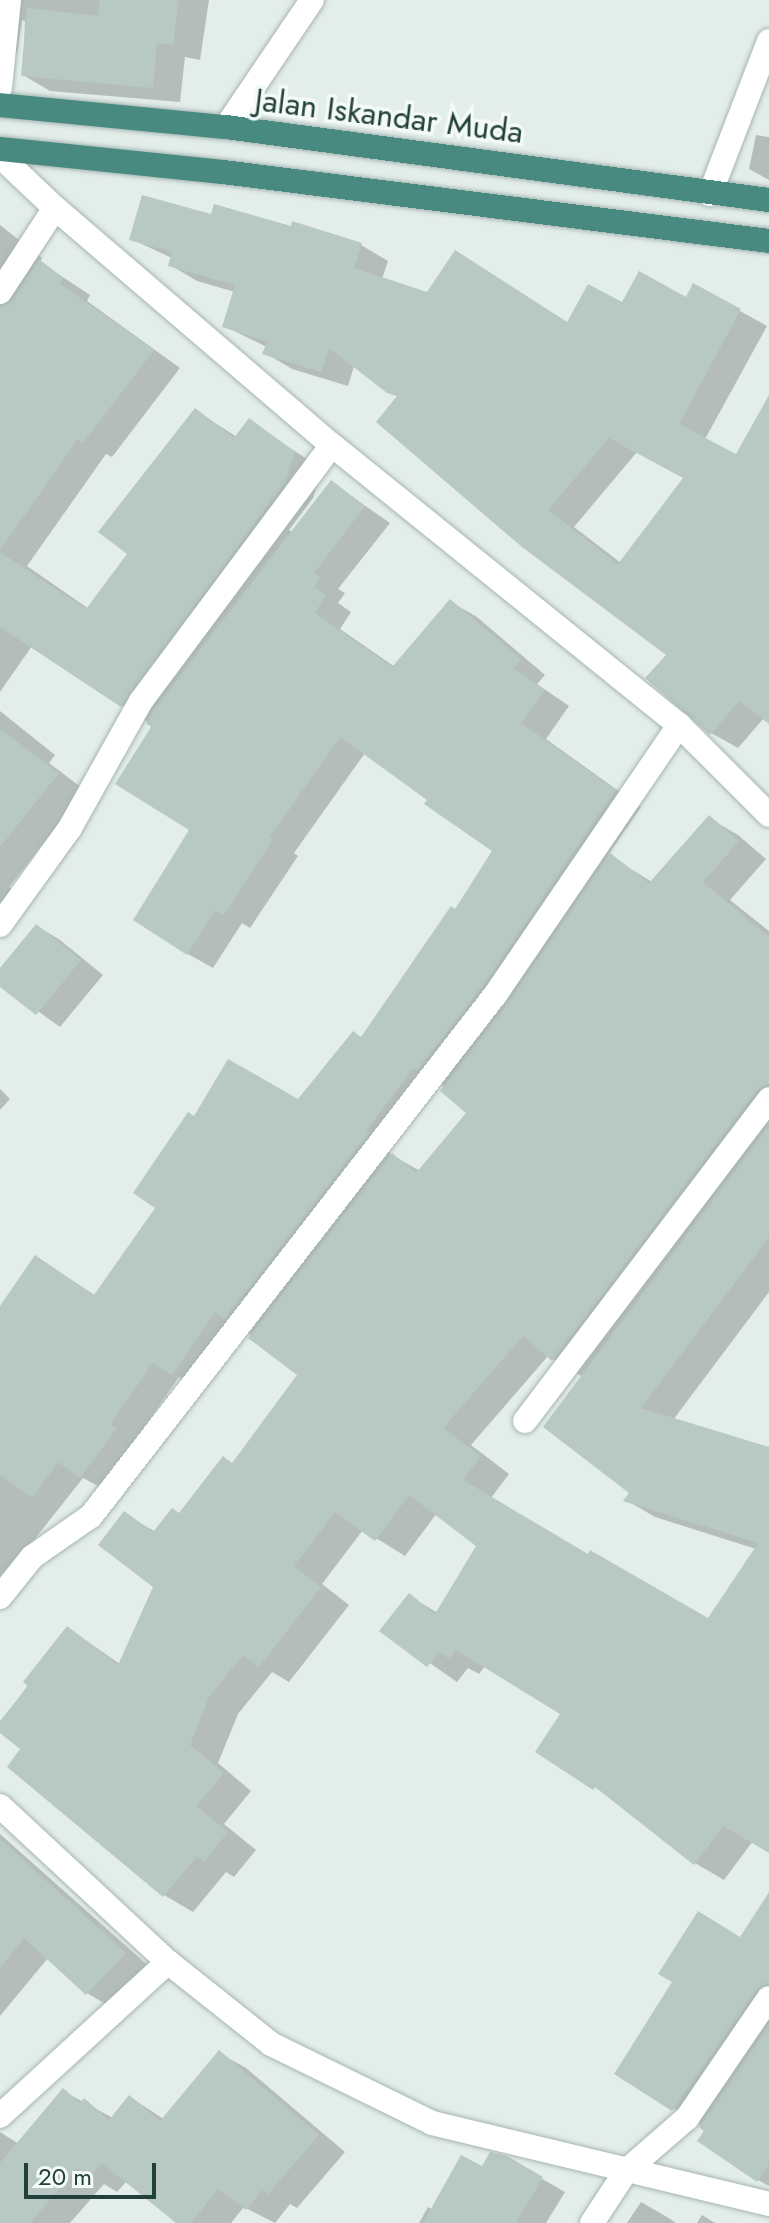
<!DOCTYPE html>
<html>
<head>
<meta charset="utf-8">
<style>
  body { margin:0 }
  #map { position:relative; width:769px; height:2223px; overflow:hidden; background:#e3edea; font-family:Jost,sans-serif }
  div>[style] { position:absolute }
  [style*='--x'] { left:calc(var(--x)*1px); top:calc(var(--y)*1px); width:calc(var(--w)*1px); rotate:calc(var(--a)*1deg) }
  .shadow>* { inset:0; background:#0003 }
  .building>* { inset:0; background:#b8c8c3 }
  .roads { filter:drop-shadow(0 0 2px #a5b6b2) drop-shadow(0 0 2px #a5b6b2) }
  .minor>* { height:24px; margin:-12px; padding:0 12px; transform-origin:12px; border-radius:12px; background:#fff }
  .tertiary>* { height:24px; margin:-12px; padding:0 12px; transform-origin:12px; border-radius:12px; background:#fff }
  .trunk>* { height:24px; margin:-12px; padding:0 12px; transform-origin:12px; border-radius:12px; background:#488a80 }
  span { translate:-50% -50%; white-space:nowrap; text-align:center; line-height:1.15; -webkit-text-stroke:7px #f4faf7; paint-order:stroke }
  .street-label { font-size:32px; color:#21403a }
  .scale { position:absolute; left:24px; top:2163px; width:132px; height:36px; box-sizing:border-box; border:4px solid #21403a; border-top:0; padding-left:10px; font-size:24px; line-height:28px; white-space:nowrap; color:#21403a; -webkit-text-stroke:6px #f4faf7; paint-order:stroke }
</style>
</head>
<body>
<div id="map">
  <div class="shadow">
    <div style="clip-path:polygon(0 0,209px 0,200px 60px,185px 57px,180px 102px,50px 91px,23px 75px,25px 21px,22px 20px,17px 53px,0 51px)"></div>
    <div style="clip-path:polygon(756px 135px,769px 137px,769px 180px,749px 169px)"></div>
    <div style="clip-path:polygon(evenodd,212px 217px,292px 228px,293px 224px,361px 245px,388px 261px,382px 279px,428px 294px,568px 324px,623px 305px,687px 299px,740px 311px,767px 326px,704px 441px,769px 490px,769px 721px,764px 718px,738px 748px,711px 733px,668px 654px,398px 397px,354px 366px,348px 386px,292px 369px,265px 353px,267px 347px,224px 326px,235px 292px,197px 281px,170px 265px,172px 258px,131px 239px,212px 217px,637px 452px,686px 478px,621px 563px,574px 527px,637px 452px)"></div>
    <div style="clip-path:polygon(evenodd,0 225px,42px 258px,40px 262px,90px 295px,87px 301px,180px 368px,112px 457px,106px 454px,27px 566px,89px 609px,130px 554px,196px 411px,237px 437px,249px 421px,322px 469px,313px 498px,289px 530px,292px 532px,331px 482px,390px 523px,338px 589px,345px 593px,338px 603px,351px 612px,340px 629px,395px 667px,451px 602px,477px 617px,545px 675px,537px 684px,569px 706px,546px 739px,641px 807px,608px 855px,652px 882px,709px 818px,738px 835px,766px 859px,730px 900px,769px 931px,769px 1292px,673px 1420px,769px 1449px,769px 1851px,753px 1841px,724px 1880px,695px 1863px,614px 1799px,538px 1751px,563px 1713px,485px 1666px,479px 1674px,468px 1668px,457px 1682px,382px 1630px,409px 1596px,438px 1613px,479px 1545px,437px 1513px,405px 1556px,363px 1530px,322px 1584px,349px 1605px,289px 1682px,272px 1672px,238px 1714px,218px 1763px,251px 1791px,224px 1824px,256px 1850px,234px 1877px,226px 1872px,193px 1912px,164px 1895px,23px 1749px,0 1731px,0 1725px,68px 1628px,120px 1664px,156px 1586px,124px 1514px,156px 1532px,180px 1515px,233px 1464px,299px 1374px,241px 1327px,198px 1389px,179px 1377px,135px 1440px,107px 1491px,83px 1478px,0 1583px,0 1309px,35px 1257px,96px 1296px,158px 1208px,195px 1119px,298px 1101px,362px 1038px,456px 912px,495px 851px,365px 753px,294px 853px,298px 856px,250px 928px,242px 923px,213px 968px,188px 954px,191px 830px,154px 726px,32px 646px,0 692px,0 225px,439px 1082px,469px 1113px,420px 1171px,390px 1154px,391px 1147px,439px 1082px,0 225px,548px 1356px,583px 1377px,632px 1492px,626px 1500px,655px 1517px,756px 1549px,709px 1621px,589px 1557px,491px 1498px,509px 1474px,471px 1445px,548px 1356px)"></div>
    <div style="clip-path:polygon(0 711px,55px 755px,49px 763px,85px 790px,9px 887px,12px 889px,0 905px)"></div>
    <div style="clip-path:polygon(37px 926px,60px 940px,103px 975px,60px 1027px,0 984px,0 971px)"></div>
    <div style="clip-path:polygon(0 1089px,10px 1099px,0 1110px)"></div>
    <div style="clip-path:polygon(0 1834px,152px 1969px,114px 2009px,87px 1993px,48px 1958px,0 2016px)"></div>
    <div style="clip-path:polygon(769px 1895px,769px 2186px,758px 2180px,702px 2126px,617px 2073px,741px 1939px)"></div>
    <div style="clip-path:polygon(219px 2053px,246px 2068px,345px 2152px,297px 2208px,290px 2204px,275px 2223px,244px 2207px,231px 2223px,179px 2223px,127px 2181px,117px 2192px,104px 2184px,70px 2223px,9px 2223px,0 2215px,0 2132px,19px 2144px,63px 2091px,113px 2118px,130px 2097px,165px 2120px)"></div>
    <div style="clip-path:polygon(506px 2158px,565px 2192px,546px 2223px,419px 2223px,428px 2207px,433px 2210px,482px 2169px)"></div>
    <div style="clip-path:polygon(641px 2202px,667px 2217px,676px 2223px,627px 2223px)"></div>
    <div style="clip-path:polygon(702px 2215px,715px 2223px,697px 2223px)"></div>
  </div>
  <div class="building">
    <div style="clip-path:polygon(100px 0,179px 0,173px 45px,157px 43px,153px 88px,21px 76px,27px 8px,98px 16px)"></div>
    <div style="clip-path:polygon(evenodd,142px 195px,211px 214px,214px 204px,291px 226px,292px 221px,362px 243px,354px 268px,427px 292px,455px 250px,567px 322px,588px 284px,622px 302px,639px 271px,686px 297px,693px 283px,741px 309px,679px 424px,736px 454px,769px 395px,769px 724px,739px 701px,710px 735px,645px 678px,666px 655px,522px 547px,376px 422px,397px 396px,387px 393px,329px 348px,321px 372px,262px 354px,267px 342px,222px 327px,235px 285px,168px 266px,172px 252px,129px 240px,142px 195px,609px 438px,683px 478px,618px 564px,548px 510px,609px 438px)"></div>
    <div style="clip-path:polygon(39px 259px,63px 278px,60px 284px,154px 350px,83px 443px,78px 439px,0 550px,0 307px,13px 300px)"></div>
    <div style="clip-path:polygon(195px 408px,234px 438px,249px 418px,295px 452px,285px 482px,121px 707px,0 627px,0 552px,86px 609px,127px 554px,98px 532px)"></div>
    <div style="clip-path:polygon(331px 480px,365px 506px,314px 573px,320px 577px,314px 587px,326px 595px,315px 613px,392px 667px,450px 599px,521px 659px,513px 668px,545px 690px,521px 723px,616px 790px,483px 986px,417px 1071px,413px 1068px,366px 1131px,369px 1133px,224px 1320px,215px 1312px,172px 1375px,153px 1363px,110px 1424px,117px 1428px,80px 1478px,58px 1462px,32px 1498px,0 1475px,0 1306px,35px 1255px,94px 1295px,155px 1208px,133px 1193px,188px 1112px,194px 1116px,228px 1059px,298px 1099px,353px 1031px,361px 1037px,451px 906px,455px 909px,492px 851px,424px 804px,427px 800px,340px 737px,270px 837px,273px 839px,224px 915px,215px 910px,187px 955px,133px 920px,189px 830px,115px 784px,151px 727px,146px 723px,154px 709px)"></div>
    <div style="clip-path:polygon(0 729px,59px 773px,0 847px)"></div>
    <div style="clip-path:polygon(709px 815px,739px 841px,703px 882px,769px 937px,769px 1084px,757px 1090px,552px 1361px,523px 1336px,443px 1428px,481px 1456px,463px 1480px,588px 1554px,590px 1550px,708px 1618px,758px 1543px,623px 1501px,629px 1493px,543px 1427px,769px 1124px,769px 1237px,641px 1408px,769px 1447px,769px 1853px,723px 1826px,694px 1865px,595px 1787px,593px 1790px,535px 1752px,560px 1714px,456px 1650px,449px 1659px,439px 1652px,427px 1667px,379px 1631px,409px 1593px,435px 1614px,476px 1546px,409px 1495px,375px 1541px,335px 1512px,294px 1566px,321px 1587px,259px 1667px,243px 1655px,209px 1697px,190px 1745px,224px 1773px,196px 1806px,228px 1832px,204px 1862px,197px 1856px,163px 1897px,7px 1767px,20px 1749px,0 1733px,0 1721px,28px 1686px,23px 1682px,67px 1626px,118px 1665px,153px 1587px,98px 1545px,124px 1511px,153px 1532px,172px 1508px,179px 1513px,223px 1456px,232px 1463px,297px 1375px,248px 1338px,392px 1153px,416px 1173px,466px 1113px,440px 1091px,507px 1004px,610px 853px,649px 883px)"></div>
    <div style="clip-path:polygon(36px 924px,81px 960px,36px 1015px,0 987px,0 968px)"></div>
    <div style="clip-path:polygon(0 1839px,126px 1953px,86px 1995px,24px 1938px,0 1968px)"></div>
    <div style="clip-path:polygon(769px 1892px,769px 1983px,757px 1990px,672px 2111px,614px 2074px,672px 1982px,658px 1974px,698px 1911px,740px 1937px)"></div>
    <div style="clip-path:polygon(769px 2025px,769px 2164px,757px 2182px,697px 2141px,704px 2131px,699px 2127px)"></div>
    <div style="clip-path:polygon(219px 2050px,319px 2135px,268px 2194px,262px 2190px,246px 2210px,218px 2189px,191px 2223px,176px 2223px,102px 2163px,89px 2178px,77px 2168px,30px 2223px,0 2223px,0 2163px,63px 2088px,80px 2103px,84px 2098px,109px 2120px,129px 2095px,160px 2121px)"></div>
    <div style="clip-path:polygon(490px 2152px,507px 2156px,543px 2177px,516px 2223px,423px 2223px,461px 2155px,482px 2166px)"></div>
  </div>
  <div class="roads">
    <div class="minor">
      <div style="--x:0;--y:87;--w:87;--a:-84.1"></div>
      <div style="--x:226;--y:127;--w:153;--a:-55.9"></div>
      <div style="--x:710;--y:194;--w:164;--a:-68.9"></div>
      <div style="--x:0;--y:292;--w:100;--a:-56.8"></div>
      <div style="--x:0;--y:925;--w:120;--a:-54.2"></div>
      <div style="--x:70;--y:828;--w:145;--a:-60.8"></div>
      <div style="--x:141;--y:701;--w:319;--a:-53.3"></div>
      <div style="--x:525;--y:1421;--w:404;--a:-52.8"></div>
      <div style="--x:0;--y:1597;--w:51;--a:-51.3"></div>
      <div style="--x:32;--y:1557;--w:72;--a:-34.8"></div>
      <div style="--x:91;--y:1516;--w:659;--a:-52.21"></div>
      <div style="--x:495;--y:995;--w:327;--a:-55.7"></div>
      <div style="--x:0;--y:1806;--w:229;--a:42.9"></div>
      <div style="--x:168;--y:1962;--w:132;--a:38.5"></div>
      <div style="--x:271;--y:2044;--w:179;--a:26.1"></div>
      <div style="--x:432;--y:2123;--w:347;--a:13.5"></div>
      <div style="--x:0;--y:2116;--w:228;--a:-42.5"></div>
      <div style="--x:592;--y:2223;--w:62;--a:-56.8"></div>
      <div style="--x:626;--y:2171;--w:81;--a:-41"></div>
      <div style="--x:687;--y:2118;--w:145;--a:-55.7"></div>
    </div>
    <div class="tertiary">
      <div style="--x:0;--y:156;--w:76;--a:43.4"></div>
      <div style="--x:55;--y:208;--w:365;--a:40.6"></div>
      <div style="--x:332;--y:445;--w:446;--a:38.9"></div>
      <div style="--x:679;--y:725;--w:127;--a:45"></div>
    </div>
    <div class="trunk">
      <div style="--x:0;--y:105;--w:227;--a:5.6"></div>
      <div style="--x:226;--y:127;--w:548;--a:7.66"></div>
      <div style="--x:0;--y:149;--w:224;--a:5.9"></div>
      <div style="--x:223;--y:172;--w:550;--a:7.2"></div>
    </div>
  </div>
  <div class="street-label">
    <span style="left:389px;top:116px;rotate:7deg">Jalan Iskandar Muda</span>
  </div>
  <div class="scale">20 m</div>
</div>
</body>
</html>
